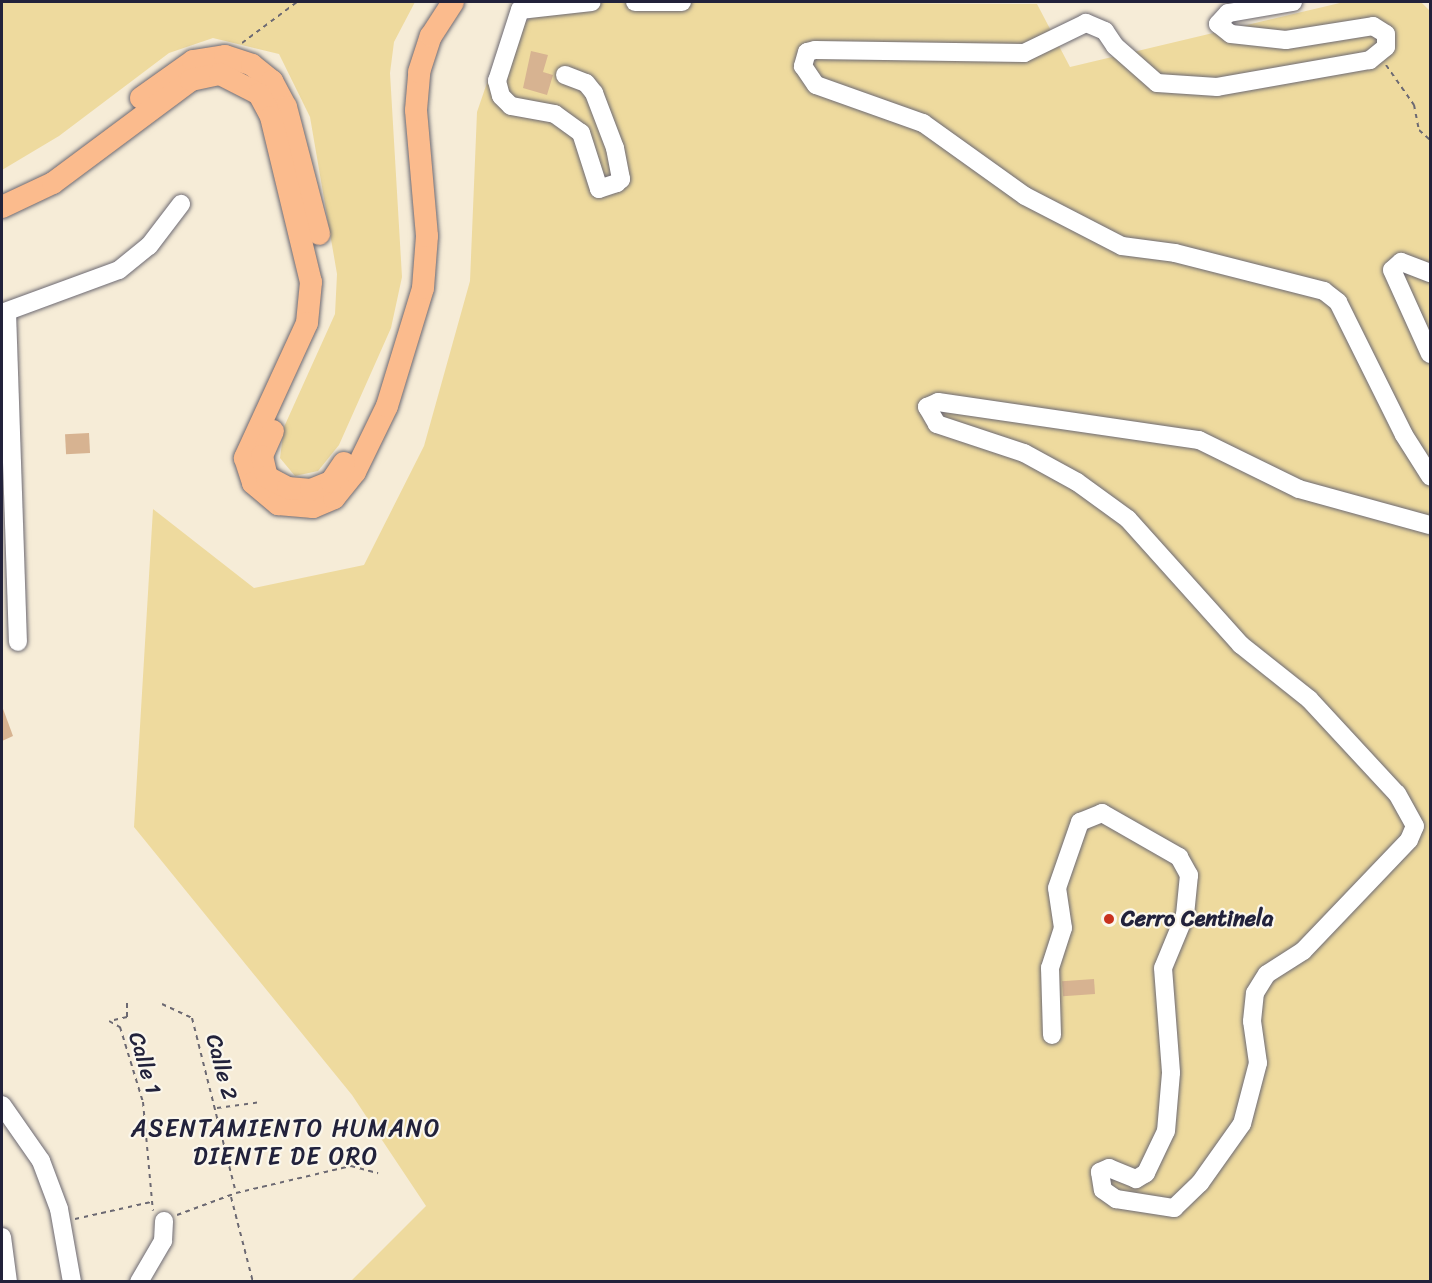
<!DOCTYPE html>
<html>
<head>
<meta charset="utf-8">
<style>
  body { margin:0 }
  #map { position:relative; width:1432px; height:1283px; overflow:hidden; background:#f6ecd7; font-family:Sriracha,sans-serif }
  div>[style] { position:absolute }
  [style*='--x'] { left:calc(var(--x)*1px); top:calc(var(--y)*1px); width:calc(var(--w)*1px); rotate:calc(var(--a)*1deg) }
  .sand>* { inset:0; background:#eeda9e }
  .building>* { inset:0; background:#d7b391; transform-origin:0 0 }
  .path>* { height:2px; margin-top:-1px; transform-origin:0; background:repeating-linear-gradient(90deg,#6c6972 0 4.5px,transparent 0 9px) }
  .roads { filter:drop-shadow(0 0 2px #6c6972) drop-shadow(0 0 2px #6c6972) }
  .minor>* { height:18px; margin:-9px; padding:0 9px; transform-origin:9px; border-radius:9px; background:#fff }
  .major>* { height:22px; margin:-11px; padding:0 11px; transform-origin:11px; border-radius:11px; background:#fbbb8d }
  .dots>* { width:16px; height:16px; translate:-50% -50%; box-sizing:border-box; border:3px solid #fbf7ec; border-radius:50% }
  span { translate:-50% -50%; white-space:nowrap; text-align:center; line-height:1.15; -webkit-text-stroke:4.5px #fbf7ec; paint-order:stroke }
  .poi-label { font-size:22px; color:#22223b; font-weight:700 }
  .left { translate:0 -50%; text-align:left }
  .street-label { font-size:22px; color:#22223b }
  .neighbourhood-label { font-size:24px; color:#22223b; letter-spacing:1.5px }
  .frame { position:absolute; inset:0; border:3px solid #22223b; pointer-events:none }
</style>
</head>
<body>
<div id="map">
  <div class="sand">
    <div style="clip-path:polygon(2px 2px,415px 2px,394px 42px,390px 73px,402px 277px,391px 328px,339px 445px,318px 471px,295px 476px,280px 458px,284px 427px,335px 314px,337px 274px,310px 117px,279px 54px,213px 38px,169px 53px,59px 136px,2px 170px)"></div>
    <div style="clip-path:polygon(553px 2px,1037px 4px,1070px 67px,1344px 2px,1421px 2px,1430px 11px,1430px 1281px,351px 1281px,426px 1206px,352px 1095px,134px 827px,153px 509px,254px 588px,364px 565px,424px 446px,470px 281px,477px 112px,502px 39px)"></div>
  </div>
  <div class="building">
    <div style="clip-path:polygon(531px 51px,548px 55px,543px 72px,553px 75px,547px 95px,523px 88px)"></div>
    <div style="left:89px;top:433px;width:20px;height:24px;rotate:87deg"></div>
    <div style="clip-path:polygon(2px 706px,13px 736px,2px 741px)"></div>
    <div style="left:1094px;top:979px;width:15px;height:32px;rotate:86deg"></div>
  </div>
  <div class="path">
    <div style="--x:242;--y:43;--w:69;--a:-36.7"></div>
    <div style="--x:1386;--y:65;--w:49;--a:55"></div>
    <div style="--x:1414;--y:105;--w:25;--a:79"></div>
    <div style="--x:1419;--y:130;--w:15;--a:42"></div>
    <div style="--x:127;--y:1003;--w:14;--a:90"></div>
    <div style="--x:127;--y:1017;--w:18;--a:167"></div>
    <div style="--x:109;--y:1021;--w:13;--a:29"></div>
    <div style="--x:120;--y:1027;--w:78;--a:73"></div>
    <div style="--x:143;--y:1102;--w:109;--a:84.8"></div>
    <div style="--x:162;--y:1004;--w:33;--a:25"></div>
    <div style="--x:192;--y:1018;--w:180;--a:75.9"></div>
    <div style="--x:217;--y:1108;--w:44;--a:-7.8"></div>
    <div style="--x:231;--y:1197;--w:88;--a:75.5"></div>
    <div style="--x:177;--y:1215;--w:63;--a:-20.4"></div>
    <div style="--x:236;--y:1193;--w:118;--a:-13.2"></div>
    <div style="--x:351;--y:1166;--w:28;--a:15"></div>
    <div style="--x:75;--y:1219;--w:78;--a:-12.6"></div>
  </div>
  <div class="roads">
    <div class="minor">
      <div style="--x:635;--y:2;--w:47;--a:0"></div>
      <div style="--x:1293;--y:2;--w:66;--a:170.4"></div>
      <div style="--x:1228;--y:13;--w:15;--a:132"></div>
      <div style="--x:1218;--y:24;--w:16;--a:38"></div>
      <div style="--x:1231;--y:34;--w:55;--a:6.2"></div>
      <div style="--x:1286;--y:40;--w:88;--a:-9.1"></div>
      <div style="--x:1373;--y:26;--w:15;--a:32"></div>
      <div style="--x:1386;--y:34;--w:13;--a:90"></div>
      <div style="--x:1386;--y:47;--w:21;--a:141"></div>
      <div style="--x:1370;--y:60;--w:155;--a:170"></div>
      <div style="--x:1217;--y:87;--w:60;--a:-176.2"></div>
      <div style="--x:1157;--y:83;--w:56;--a:-138.6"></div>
      <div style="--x:1115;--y:46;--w:18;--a:-124"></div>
      <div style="--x:1105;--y:31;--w:21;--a:-157"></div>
      <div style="--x:1086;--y:23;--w:69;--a:154.2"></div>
      <div style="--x:1024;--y:53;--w:209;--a:-179.2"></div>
      <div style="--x:815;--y:50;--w:8;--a:166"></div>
      <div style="--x:807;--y:52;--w:15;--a:106"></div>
      <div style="--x:803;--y:66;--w:23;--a:56"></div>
      <div style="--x:816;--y:85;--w:114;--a:19.6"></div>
      <div style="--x:923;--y:123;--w:125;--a:35.6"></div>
      <div style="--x:1025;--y:196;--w:109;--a:27.3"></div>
      <div style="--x:1122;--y:246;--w:53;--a:7.5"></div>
      <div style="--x:1175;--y:253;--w:154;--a:14.3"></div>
      <div style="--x:1324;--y:291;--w:18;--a:38"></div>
      <div style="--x:1338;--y:302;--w:148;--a:63.6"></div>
      <div style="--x:1404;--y:435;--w:49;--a:57.6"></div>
      <div style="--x:565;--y:75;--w:22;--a:21"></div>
      <div style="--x:586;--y:83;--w:13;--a:51"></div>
      <div style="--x:594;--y:93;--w:59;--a:69.1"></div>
      <div style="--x:615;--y:148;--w:32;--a:79"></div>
      <div style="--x:621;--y:179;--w:6;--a:135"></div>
      <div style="--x:617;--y:183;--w:19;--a:162"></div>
      <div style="--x:599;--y:189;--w:59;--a:-107.8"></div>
      <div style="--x:581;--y:133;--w:32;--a:-144"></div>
      <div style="--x:555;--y:114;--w:45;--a:-169.7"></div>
      <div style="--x:511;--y:106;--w:14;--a:-135"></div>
      <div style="--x:501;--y:96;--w:16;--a:-105"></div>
      <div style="--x:497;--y:81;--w:75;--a:-72.1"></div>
      <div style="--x:520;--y:10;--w:72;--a:-6.3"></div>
      <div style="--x:1430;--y:273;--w:31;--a:-159"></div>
      <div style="--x:1401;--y:262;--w:12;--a:138"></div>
      <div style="--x:1392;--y:270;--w:92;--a:65.7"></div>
      <div style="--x:7;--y:312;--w:330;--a:88.1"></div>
      <div style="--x:2;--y:313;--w:125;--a:-20.2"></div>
      <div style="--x:119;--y:270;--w:38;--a:-39"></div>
      <div style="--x:149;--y:246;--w:53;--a:-52.7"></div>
      <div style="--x:1052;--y:1035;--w:67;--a:-91.7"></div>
      <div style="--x:1050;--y:968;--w:42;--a:-72"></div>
      <div style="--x:1063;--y:928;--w:40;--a:-98.5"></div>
      <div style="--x:1057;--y:888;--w:70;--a:-70.8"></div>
      <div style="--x:1080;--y:822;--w:24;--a:-22"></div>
      <div style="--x:1102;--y:813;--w:89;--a:29.7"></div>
      <div style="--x:1179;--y:857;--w:21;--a:61"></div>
      <div style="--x:1189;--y:875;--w:40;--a:95.7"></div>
      <div style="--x:1185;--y:915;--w:57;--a:112.5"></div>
      <div style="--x:1163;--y:968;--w:105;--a:85.6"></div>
      <div style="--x:1171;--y:1073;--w:58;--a:94.9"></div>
      <div style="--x:1166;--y:1131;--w:47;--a:115.5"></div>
      <div style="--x:1146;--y:1173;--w:12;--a:149"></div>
      <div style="--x:1136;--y:1179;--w:29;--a:-158"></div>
      <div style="--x:1109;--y:1168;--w:10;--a:156"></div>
      <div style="--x:1100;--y:1172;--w:18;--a:81"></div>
      <div style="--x:1103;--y:1190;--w:16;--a:35"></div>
      <div style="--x:1116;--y:1199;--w:59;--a:8.8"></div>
      <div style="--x:1174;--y:1208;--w:36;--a:-44"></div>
      <div style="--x:1200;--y:1183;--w:72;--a:-54.6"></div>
      <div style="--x:1242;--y:1124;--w:63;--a:-75.3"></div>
      <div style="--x:1258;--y:1063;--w:42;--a:-98.1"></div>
      <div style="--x:1252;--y:1021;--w:28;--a:-84"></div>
      <div style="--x:1255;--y:993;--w:22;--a:-58"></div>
      <div style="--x:1267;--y:974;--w:43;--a:-32.6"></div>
      <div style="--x:1303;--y:951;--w:153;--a:-46.3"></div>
      <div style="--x:1409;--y:840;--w:15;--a:-67"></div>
      <div style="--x:1415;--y:826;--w:37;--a:-119"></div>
      <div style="--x:1397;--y:794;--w:129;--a:-132.8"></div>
      <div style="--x:1309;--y:699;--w:87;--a:-141.5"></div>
      <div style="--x:1241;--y:645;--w:169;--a:-131.9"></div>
      <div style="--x:1128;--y:519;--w:63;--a:-144"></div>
      <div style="--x:1077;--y:482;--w:60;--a:-151.3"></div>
      <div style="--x:1024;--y:453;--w:92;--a:-161.6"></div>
      <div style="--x:937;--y:424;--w:20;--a:-120"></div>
      <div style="--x:927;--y:407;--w:12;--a:-24"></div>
      <div style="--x:938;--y:402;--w:264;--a:8.3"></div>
      <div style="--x:1199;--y:440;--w:111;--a:26.1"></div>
      <div style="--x:1299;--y:489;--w:136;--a:15.4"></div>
      <div style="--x:2;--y:1105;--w:68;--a:55.1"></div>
      <div style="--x:41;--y:1161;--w:51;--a:69.4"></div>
      <div style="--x:59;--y:1209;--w:74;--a:79.9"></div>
      <div style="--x:2;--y:1237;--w:45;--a:82.4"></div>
      <div style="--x:139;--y:1282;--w:48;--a:-59.7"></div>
      <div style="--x:163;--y:1241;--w:20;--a:-87"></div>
    </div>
    <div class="major">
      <div style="--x:141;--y:98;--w:64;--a:-35.4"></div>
      <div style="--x:193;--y:61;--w:32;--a:-9"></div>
      <div style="--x:225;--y:56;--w:28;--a:18"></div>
      <div style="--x:252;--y:65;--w:26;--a:39"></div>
      <div style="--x:272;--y:81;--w:30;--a:62"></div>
      <div style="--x:286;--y:107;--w:131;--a:75.4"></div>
      <div style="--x:2;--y:207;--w:56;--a:-25.2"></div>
      <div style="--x:53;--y:183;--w:172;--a:-36.7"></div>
      <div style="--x:191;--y:80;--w:30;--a:-12"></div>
      <div style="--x:220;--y:74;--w:44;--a:27.1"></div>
      <div style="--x:259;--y:94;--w:26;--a:62"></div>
      <div style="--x:271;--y:117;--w:170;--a:76.4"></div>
      <div style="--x:311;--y:282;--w:41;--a:95.6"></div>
      <div style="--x:307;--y:323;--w:149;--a:114.7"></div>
      <div style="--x:245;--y:458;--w:26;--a:72"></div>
      <div style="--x:253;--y:483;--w:33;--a:40"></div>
      <div style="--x:278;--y:504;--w:35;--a:5"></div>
      <div style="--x:313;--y:507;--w:23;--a:-23"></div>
      <div style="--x:334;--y:498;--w:33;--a:-51"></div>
      <div style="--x:355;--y:472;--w:73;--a:-64.1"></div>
      <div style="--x:387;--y:406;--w:123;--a:-73"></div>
      <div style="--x:423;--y:288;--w:52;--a:-85.6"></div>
      <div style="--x:427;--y:236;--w:126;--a:-95"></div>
      <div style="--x:416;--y:110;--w:38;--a:-85"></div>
      <div style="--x:419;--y:72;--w:38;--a:-72"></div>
      <div style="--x:431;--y:36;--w:40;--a:-57.1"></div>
      <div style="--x:273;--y:431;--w:27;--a:114"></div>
      <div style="--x:262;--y:456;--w:22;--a:77"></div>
      <div style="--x:267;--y:477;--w:24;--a:28"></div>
      <div style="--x:288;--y:488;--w:23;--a:5"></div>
      <div style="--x:311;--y:490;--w:22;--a:-22"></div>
      <div style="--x:331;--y:482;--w:23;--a:-56"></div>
    </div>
  </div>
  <div class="dots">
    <div style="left:1109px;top:919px;background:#c8321e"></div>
  </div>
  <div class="poi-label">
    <span class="left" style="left:1121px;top:919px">Cerro Centinela</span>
  </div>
  <div class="street-label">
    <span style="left:145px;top:1063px;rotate:73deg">Calle 1</span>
    <span style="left:222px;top:1067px;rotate:75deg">Calle 2</span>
  </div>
  <div class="neighbourhood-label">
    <span style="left:286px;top:1143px">ASENTAMIENTO HUMANO<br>DIENTE DE ORO</span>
  </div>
  <div class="frame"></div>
</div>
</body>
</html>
